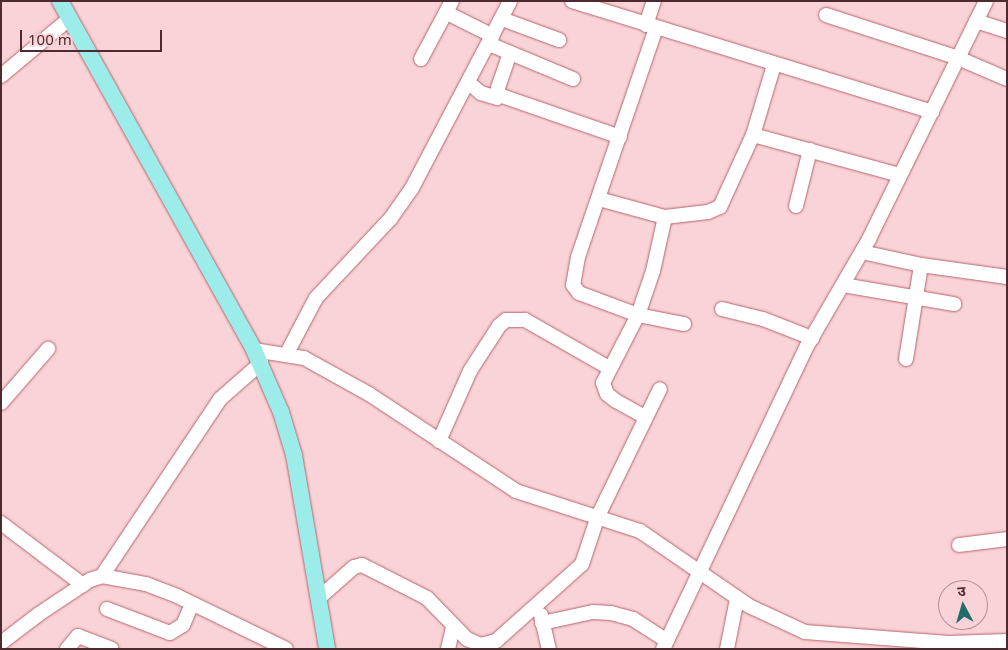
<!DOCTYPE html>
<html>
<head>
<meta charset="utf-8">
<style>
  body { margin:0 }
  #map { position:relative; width:1008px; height:650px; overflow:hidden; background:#f9d3d7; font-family:"Noto Sans","Noto Sans Devanagari",sans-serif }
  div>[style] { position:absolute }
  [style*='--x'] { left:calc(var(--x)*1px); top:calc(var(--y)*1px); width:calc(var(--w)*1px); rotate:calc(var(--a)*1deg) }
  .roads { filter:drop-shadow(0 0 1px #b66470) drop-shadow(0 0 1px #b66470) }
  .minor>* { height:14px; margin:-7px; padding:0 7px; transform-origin:7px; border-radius:7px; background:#fff }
  .major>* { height:16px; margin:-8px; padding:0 8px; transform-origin:8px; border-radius:8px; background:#9cece9 }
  span { translate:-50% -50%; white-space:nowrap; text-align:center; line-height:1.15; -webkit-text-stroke:5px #f9d3d7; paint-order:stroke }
  .frame { position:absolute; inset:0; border:2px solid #4d2a2f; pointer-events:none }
  .north { position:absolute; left:938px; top:580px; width:50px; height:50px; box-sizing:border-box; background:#f9d3d7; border:1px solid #b48f94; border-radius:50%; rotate:354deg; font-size:14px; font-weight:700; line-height:20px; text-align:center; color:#4d2a2f }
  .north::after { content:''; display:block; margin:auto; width:18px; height:22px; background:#216c69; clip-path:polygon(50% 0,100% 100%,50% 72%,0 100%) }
  .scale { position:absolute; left:20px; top:30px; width:142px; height:22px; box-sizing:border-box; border:2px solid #4d2a2f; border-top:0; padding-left:6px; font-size:15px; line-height:18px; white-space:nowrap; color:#4d2a2f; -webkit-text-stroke:4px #f9d3d7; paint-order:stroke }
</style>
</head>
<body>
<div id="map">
  <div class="roads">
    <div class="minor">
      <div style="--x:572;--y:1;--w:377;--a:17.1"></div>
      <div style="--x:447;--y:13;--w:51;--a:26.6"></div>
      <div style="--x:826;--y:15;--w:139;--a:18"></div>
      <div style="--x:958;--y:58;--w:53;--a:23.2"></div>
      <div style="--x:502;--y:19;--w:61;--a:20.2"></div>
      <div style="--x:976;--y:21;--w:33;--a:18"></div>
      <div style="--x:646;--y:25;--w:25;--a:-72"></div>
      <div style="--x:656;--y:28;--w:242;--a:108.8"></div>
      <div style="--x:578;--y:257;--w:28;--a:100"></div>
      <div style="--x:573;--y:285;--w:10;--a:53"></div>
      <div style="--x:579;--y:293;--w:63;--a:20.4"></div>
      <div style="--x:638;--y:315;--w:47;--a:11.1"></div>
      <div style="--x:489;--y:44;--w:91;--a:22.6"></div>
      <div style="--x:510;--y:53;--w:37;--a:109"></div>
      <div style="--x:498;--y:88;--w:7;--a:82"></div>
      <div style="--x:499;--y:95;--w:128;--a:19.1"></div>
      <div style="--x:421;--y:59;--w:66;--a:-61.9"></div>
      <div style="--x:1;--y:76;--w:90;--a:-40"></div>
      <div style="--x:469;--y:83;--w:16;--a:40"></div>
      <div style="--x:481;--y:93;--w:17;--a:17"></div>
      <div style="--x:753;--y:135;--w:151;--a:15.3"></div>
      <div style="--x:599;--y:199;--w:68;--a:15.3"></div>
      <div style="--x:665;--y:217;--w:43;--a:-6.6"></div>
      <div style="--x:708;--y:212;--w:13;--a:-23"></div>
      <div style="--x:720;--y:207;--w:79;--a:-65.4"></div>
      <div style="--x:753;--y:135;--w:73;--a:-73.3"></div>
      <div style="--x:796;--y:206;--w:58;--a:-76"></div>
      <div style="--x:862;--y:252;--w:60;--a:12.4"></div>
      <div style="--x:921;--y:265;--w:87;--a:7.9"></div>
      <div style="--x:843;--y:285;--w:113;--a:9.7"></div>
      <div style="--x:722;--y:309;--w:42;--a:13.7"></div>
      <div style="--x:763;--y:319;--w:53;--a:21.2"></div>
      <div style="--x:254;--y:350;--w:51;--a:9.1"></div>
      <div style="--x:304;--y:358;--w:74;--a:29"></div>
      <div style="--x:369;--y:394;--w:176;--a:33.4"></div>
      <div style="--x:516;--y:491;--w:130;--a:17.9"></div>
      <div style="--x:640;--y:531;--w:132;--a:34.5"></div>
      <div style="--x:749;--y:606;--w:62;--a:24.9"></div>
      <div style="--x:805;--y:632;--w:144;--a:4.4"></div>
      <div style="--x:949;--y:643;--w:58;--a:-2"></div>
      <div style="--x:286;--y:355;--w:64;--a:-62.2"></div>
      <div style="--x:316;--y:298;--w:110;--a:-46.8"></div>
      <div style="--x:391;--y:218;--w:37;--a:-55"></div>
      <div style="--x:412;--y:188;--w:211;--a:-62.3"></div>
      <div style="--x:906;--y:359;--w:95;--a:-80.9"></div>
      <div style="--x:1;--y:403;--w:72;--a:-49"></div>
      <div style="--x:645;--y:417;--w:33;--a:-151"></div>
      <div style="--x:616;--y:401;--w:11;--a:-142"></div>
      <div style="--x:607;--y:394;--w:12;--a:-110"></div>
      <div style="--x:603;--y:383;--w:76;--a:-62.8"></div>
      <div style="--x:638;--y:315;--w:46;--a:-71.2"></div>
      <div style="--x:653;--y:271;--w:55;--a:-77.5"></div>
      <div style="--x:439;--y:441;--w:77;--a:-66.1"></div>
      <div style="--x:470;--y:371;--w:54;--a:-57.2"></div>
      <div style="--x:499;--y:326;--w:9;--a:-41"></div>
      <div style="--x:506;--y:320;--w:19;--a:0"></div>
      <div style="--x:525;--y:320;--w:97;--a:29.7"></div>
      <div style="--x:1;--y:523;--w:103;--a:37.1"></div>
      <div style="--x:959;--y:545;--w:48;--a:-7.1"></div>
      <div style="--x:102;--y:576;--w:213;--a:-56.3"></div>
      <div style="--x:220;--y:399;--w:55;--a:-41.3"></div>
      <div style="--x:320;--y:597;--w:45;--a:-41.4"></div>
      <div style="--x:354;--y:567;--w:8;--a:-14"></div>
      <div style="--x:362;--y:565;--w:73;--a:26.9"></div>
      <div style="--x:427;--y:598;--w:57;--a:45.7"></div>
      <div style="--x:467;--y:639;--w:15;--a:23"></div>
      <div style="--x:481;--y:645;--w:16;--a:-15"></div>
      <div style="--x:496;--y:641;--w:115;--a:-41.8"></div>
      <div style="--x:582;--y:564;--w:51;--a:-71.6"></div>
      <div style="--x:598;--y:516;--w:141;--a:-64"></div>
      <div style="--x:107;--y:609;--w:67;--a:20.9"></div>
      <div style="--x:170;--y:633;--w:15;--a:-32"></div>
      <div style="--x:183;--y:625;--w:23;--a:-67"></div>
      <div style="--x:541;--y:615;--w:35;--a:77"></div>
      <div style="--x:542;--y:623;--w:52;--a:-12.2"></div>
      <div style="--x:593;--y:612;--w:18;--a:3"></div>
      <div style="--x:611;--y:613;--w:23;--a:15"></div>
      <div style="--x:633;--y:619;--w:40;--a:32.9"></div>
      <div style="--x:1;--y:643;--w:48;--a:-37.3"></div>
      <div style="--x:39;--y:614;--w:61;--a:-33.7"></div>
      <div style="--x:90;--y:580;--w:13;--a:-18"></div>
      <div style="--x:102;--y:576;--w:45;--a:10.3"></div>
      <div style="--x:146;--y:584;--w:33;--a:21"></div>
      <div style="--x:177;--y:596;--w:121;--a:25.9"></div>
      <div style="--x:67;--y:649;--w:17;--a:-50"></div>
      <div style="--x:78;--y:636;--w:36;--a:21"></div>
      <div style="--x:448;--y:649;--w:23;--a:-77"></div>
      <div style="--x:663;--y:649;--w:335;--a:-64.6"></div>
      <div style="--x:807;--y:346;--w:124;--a:-59.9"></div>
      <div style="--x:869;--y:239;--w:265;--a:-63.8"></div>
      <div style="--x:727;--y:649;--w:51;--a:-78.7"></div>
    </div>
    <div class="major">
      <div style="--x:60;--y:1;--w:399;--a:60.9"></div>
      <div style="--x:254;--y:350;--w:68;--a:66.5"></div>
      <div style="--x:281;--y:412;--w:45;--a:73.2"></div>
      <div style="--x:294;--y:455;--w:197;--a:80.3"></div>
    </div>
  </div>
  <div class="frame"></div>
  <div class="north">उ</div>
  <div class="scale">100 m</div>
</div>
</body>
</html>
